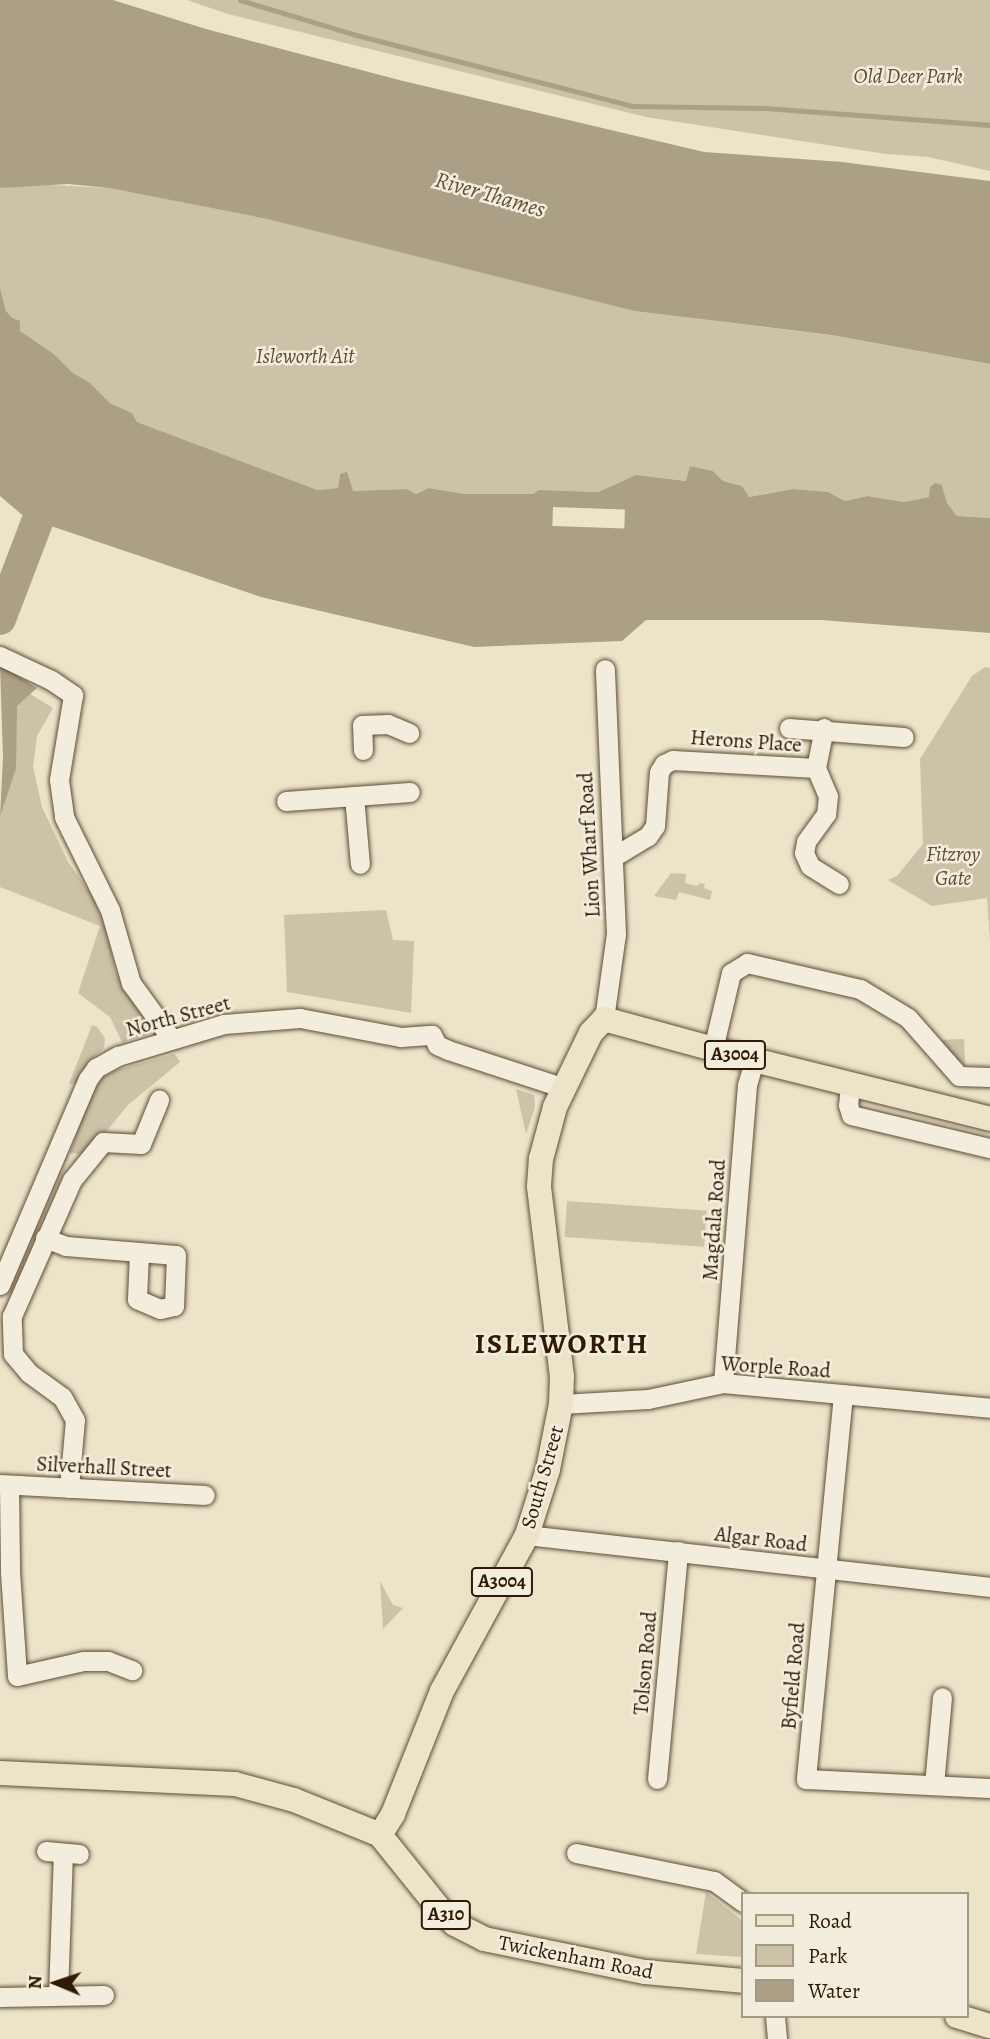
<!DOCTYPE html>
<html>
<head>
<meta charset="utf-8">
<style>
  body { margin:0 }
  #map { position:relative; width:990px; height:2039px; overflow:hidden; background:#ebe4c9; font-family:Alegreya,serif }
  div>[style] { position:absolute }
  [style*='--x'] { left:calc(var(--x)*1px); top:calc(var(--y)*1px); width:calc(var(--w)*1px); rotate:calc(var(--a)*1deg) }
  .green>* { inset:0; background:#cbc2a7; transform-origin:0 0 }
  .water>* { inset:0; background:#ab9f86 }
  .pier>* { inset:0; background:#ebe4c9; transform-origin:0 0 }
  .stream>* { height:5px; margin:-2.5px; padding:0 2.5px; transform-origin:2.5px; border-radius:2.5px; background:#ab9f86 }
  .river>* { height:32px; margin:-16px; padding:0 16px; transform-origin:16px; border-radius:16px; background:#ab9f86 }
  .roads { filter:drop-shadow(0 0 2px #5f4c34) drop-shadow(0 0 2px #5f4c34) }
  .minor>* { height:19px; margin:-9.5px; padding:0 9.5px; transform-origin:9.5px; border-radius:9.5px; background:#f2eddc }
  .major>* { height:24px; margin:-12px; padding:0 12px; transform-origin:12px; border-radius:12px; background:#ebe4c9 }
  span { translate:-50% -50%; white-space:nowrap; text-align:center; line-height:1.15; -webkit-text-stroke:5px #f2eddc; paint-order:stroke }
  .shield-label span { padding:2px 5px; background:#f2eddc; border:2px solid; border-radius:5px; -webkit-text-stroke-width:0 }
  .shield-label { font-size:19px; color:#301a03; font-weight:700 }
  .park-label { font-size:21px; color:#5e4c34; font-style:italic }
  .street-label { font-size:21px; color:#301a03 }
  .water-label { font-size:23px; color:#614f37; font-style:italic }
  .district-label { font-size:28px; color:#301a03; font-weight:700; letter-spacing:2px }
  .legend { position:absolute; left:741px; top:1892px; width:228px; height:126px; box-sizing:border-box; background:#f2eddc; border:2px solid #a49985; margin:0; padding:9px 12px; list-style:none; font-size:21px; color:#301a03 }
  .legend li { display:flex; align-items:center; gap:14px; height:35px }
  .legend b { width:35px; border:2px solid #a49985 }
  .north { position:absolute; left:21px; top:1948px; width:70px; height:70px; -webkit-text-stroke:5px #f2eddc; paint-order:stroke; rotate:272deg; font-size:19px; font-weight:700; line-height:28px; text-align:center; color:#301a03 }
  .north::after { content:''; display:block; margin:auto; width:24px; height:32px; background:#301a03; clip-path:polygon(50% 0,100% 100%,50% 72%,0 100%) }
</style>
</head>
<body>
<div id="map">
  <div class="green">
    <div style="clip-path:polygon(187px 0,990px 0,990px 171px,928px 157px,886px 154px,646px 117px,228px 14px)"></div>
    <div style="clip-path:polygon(33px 184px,109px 188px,267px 219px,634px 311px,830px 335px,990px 364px,990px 518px,957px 516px,947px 503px,942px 485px,929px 497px,904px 502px,867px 496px,845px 501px,828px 492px,793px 489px,748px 497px,742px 486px,723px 481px,713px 471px,690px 466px,687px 481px,636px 475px,598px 492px,539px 490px,534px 494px,465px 494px,430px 488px,416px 494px,407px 489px,353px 491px,340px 474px,338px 488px,317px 490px,288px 481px,137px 422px,132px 413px,110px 403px,89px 382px,73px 373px,54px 354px,20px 331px,6px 311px,0 288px,0 188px)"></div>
    <div style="clip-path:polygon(985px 667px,990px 668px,990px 940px,987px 898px,932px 906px,888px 880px,897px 876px,923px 844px,920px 759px,972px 676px)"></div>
    <div style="clip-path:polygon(30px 694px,53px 708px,37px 736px,33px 767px,42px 807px,68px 862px,93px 897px,107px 932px,116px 973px,127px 995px,134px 999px,148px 1023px,147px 1035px,122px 1042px,110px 1017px,78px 993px,100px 926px,0 887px,0 817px,16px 769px,16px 706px)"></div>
    <div style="clip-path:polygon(671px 873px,686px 874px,685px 883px,697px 886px,700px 883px,705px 884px,704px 888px,712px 891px,710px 900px,679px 892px,676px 900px,654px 896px)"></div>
    <div style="clip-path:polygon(386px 910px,393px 940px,414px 941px,411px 1013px,287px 992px,284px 915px)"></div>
    <div style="clip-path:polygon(92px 1025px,97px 1027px,105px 1038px,104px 1048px,88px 1062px,75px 1084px,69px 1084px)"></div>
    <div style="clip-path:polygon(964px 1039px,965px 1065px,956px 1060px,939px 1040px)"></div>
    <div style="clip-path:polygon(175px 1054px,180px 1062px,128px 1105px,87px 1155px,70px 1153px,86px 1105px,102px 1077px,117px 1070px)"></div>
    <div style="clip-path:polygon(516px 1089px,534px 1095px,535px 1107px,526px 1134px)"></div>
    <div style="left:567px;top:1201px;width:140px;height:36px;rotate:4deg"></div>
    <div style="clip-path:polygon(380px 1581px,393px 1605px,403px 1608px,383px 1629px)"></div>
    <div style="clip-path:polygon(706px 1892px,743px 1921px,743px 1957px,696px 1954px)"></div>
  </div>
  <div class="water">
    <div style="clip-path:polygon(0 0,113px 0,206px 29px,399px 80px,704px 152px,842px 162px,990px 181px,990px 364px,831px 335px,634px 311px,267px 219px,109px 188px,68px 184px,0 188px)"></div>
    <div style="clip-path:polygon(0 288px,6px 311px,12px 318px,20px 321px,20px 331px,54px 354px,73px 373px,89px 382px,110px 403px,132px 413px,137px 422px,317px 490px,338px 488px,340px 474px,347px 472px,353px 491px,407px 489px,416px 494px,429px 488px,465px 494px,533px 494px,539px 490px,598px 492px,636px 475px,686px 481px,690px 466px,713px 471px,723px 481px,742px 486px,749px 497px,793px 489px,828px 492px,845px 501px,867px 496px,904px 502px,929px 497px,930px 487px,935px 483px,942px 485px,947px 503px,957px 516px,990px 518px,990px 633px,821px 620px,646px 620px,622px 641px,474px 647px,261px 597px,48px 525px,21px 514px,0 496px)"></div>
    <div style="clip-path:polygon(0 665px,37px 688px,17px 706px,16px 769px,0 817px,3px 757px)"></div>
  </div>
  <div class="pier">
    <div style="left:553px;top:507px;width:72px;height:19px;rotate:2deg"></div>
  </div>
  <div class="stream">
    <div style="--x:240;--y:0;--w:121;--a:16.8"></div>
    <div style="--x:356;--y:35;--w:285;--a:14.4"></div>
    <div style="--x:632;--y:106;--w:133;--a:0.9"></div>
    <div style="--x:765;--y:108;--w:226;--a:4.3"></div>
  </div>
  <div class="river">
    <div style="--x:0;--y:619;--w:149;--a:-69.1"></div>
  </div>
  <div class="roads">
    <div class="minor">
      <div style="--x:0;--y:656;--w:56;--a:25.2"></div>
      <div style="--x:51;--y:680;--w:27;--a:34"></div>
      <div style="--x:73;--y:695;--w:86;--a:99.4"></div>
      <div style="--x:59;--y:780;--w:37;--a:82"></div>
      <div style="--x:64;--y:817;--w:104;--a:63.7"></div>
      <div style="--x:110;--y:910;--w:76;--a:74"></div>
      <div style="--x:131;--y:983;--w:68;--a:54"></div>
      <div style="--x:789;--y:728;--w:115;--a:4.5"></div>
      <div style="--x:824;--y:728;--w:41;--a:101.3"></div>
      <div style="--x:816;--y:768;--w:30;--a:67"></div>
      <div style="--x:828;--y:796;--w:18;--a:96"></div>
      <div style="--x:826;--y:814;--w:34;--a:126"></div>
      <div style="--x:806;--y:842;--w:11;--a:100"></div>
      <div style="--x:804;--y:853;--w:14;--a:65"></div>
      <div style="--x:810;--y:866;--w:34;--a:32"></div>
      <div style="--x:363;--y:750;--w:25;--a:-92"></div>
      <div style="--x:362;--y:725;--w:26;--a:-2"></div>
      <div style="--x:388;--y:724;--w:23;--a:23"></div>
      <div style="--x:354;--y:796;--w:68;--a:85"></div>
      <div style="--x:286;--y:801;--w:124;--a:-4.2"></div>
      <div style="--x:613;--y:857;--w:41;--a:-31"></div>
      <div style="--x:648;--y:836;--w:12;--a:-55"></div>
      <div style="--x:655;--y:826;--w:54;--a:-85.8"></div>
      <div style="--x:659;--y:772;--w:9;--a:-58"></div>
      <div style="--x:664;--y:764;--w:10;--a:-24"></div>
      <div style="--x:673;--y:760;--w:143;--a:3.2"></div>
      <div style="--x:604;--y:1019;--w:86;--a:-82"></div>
      <div style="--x:616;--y:934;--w:265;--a:-92.4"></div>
      <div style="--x:713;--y:1049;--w:78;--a:-76.7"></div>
      <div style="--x:731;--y:973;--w:19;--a:-32"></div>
      <div style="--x:747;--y:963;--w:116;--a:13"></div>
      <div style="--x:860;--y:989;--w:56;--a:31.1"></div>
      <div style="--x:908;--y:1018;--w:77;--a:48.7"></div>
      <div style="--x:959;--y:1076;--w:31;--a:2"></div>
      <div style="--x:850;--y:1084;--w:21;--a:95"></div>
      <div style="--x:848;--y:1105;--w:10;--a:73"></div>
      <div style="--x:851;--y:1115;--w:143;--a:13.4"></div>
      <div style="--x:45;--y:1238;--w:22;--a:21"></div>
      <div style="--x:66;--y:1246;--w:110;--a:4.7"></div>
      <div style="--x:176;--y:1255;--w:51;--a:92.2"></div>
      <div style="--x:174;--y:1306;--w:14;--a:168"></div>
      <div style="--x:160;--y:1309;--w:25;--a:-157"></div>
      <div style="--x:137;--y:1299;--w:46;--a:-87.5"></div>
      <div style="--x:0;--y:1285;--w:224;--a:-66.9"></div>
      <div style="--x:88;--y:1079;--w:14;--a:-54"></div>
      <div style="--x:96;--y:1068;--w:25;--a:-29"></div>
      <div style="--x:118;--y:1056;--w:111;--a:-16.8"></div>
      <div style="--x:224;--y:1024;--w:76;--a:-4.5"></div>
      <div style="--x:300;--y:1018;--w:103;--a:10.7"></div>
      <div style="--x:401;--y:1037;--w:31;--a:-4"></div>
      <div style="--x:432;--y:1035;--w:11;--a:63"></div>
      <div style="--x:437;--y:1045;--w:12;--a:24"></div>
      <div style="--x:448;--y:1050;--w:122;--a:18.1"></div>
      <div style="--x:723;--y:1383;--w:299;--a:-85.4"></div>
      <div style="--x:747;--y:1085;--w:26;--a:-74"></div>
      <div style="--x:843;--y:1394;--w:387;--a:95.5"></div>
      <div style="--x:806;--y:1779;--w:184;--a:2.8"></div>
      <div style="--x:561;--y:1404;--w:87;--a:-3.3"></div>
      <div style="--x:648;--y:1399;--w:77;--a:-12"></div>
      <div style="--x:723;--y:1383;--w:268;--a:5.3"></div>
      <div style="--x:0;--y:1484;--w:205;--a:3.1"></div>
      <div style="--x:9;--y:1485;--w:87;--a:89.3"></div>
      <div style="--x:10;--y:1572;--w:104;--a:86.1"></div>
      <div style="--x:17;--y:1676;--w:68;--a:-12.8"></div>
      <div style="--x:83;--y:1661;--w:25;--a:0"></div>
      <div style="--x:108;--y:1661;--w:26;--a:21"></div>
      <div style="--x:69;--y:1488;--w:68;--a:-85"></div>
      <div style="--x:75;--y:1420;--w:26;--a:-119"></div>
      <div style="--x:62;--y:1397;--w:41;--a:-144"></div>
      <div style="--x:29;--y:1373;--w:25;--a:-130"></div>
      <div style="--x:13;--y:1354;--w:38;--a:-92"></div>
      <div style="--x:12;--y:1316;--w:149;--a:-66.2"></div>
      <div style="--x:72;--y:1180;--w:49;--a:-50.8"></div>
      <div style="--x:103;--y:1142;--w:38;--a:3"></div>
      <div style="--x:141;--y:1144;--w:48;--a:-67.8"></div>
      <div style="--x:527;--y:1535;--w:466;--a:6.4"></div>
      <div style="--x:657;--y:1779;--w:229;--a:-84.7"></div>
      <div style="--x:934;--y:1785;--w:88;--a:-84.8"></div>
      <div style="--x:46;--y:1851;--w:33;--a:5"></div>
      <div style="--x:576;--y:1853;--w:141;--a:11.5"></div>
      <div style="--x:714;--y:1881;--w:36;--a:36"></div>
      <div style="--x:58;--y:1995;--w:142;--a:-88"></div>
      <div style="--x:0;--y:1997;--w:104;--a:-1.1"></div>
      <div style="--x:775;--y:2016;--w:23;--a:85"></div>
    </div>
    <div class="major">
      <div style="--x:0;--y:1773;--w:235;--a:2.7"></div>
      <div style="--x:235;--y:1784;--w:61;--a:15.2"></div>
      <div style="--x:294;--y:1800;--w:93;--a:22.1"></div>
      <div style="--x:380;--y:1835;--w:97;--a:51.2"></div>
      <div style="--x:441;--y:1911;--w:19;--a:43"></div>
      <div style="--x:455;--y:1924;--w:33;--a:27"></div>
      <div style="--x:484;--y:1939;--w:164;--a:11.6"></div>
      <div style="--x:645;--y:1972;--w:98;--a:5.2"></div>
      <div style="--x:380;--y:1835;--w:25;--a:-58"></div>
      <div style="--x:393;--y:1814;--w:132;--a:-68.3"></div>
      <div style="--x:442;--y:1691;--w:178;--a:-61.4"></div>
      <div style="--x:527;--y:1535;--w:69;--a:-72.3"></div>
      <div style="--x:548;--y:1469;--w:66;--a:-78.7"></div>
      <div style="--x:561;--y:1404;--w:27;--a:-88"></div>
      <div style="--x:562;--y:1377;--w:192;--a:-96.9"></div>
      <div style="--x:539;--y:1186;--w:27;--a:-86"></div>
      <div style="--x:541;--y:1159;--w:54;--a:-74.9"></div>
      <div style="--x:555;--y:1107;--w:82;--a:-64.1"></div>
      <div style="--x:591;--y:1033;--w:19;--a:-47"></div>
      <div style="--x:604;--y:1019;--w:156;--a:15.3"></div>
      <div style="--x:754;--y:1060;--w:243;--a:14"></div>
      <div style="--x:957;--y:2016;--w:34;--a:17"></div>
    </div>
  </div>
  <div class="shield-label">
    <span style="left:735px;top:1055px">A3004</span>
    <span style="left:502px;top:1582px">A3004</span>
    <span style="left:446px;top:1915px">A310</span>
  </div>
  <div class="park-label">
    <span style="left:908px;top:76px">Old Deer Park</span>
    <span style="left:305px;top:356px">Isleworth Ait</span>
    <span style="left:953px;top:866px">Fitzroy<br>Gate</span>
  </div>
  <div class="street-label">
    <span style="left:746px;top:741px;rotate:4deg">Herons Place</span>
    <span style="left:589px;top:845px;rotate:-93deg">Lion Wharf Road</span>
    <span style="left:178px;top:1016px;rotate:-15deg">North Street</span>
    <span style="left:714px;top:1220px;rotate:-86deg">Magdala Road</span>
    <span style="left:776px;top:1367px;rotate:4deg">Worple Road</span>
    <span style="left:104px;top:1467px;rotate:3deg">Silverhall Street</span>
    <span style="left:542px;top:1477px;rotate:-74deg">South Street</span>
    <span style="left:761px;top:1539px;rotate:7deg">Algar Road</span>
    <span style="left:645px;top:1663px;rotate:-85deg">Tolson Road</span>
    <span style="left:793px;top:1676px;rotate:-85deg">Byfield Road</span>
    <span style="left:576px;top:1957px;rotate:11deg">Twickenham Road</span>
  </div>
  <div class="water-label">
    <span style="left:490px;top:195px;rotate:16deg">River Thames</span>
  </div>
  <div class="district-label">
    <span style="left:562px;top:1344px">ISLEWORTH</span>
  </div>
  <ul class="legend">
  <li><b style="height:9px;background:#ebe4c9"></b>Road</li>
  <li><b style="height:19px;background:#cbc2a7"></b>Park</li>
  <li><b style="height:19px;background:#ab9f86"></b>Water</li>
  </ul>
  <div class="north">N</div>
</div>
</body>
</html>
